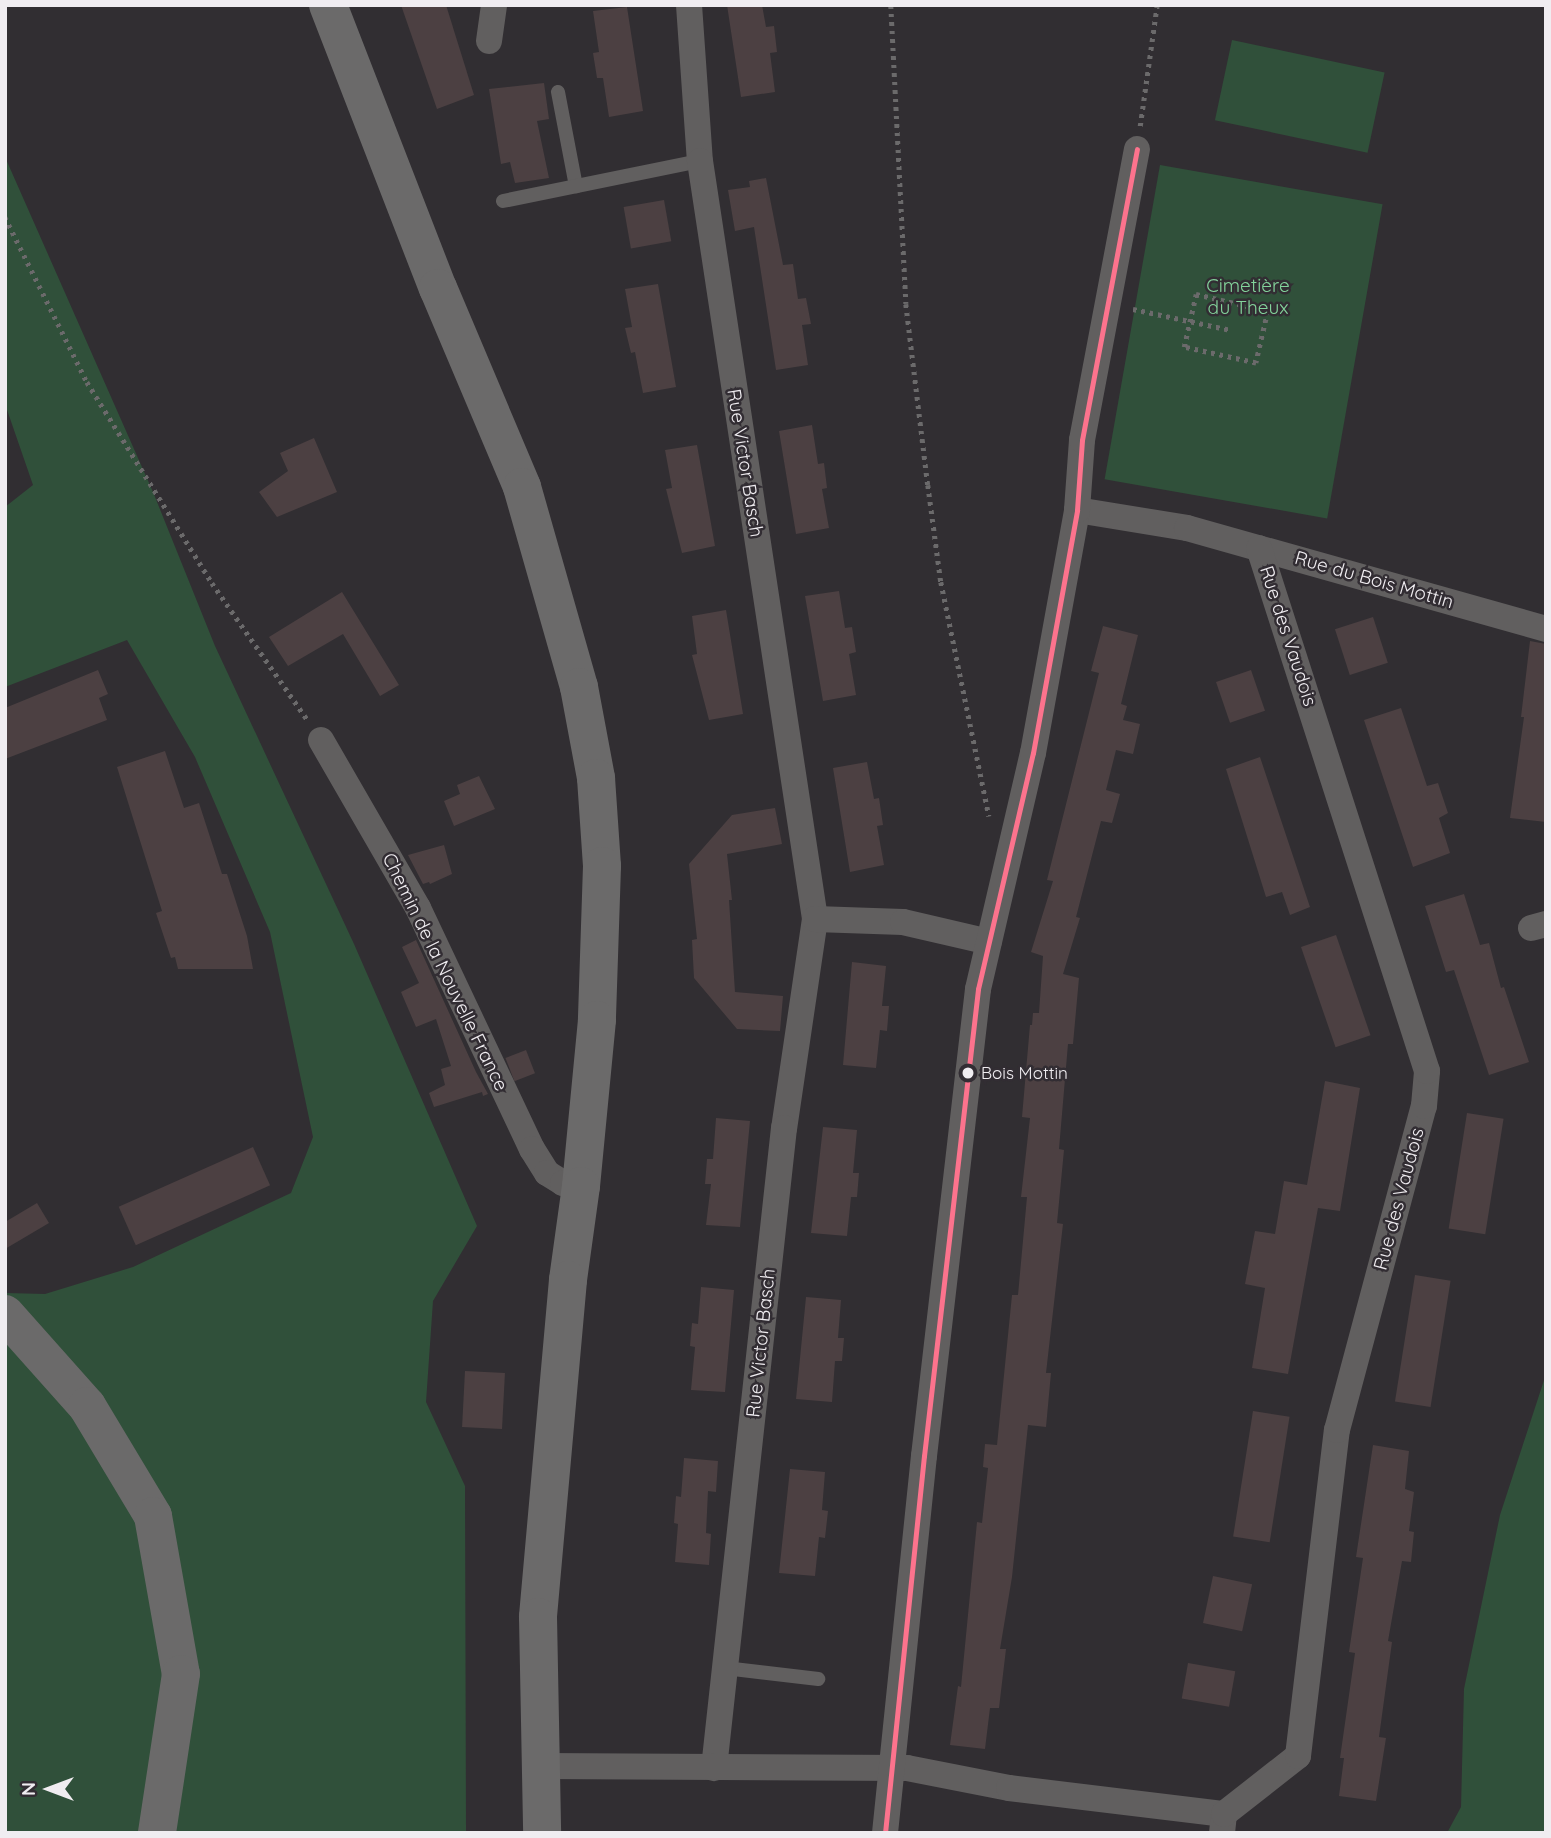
<!DOCTYPE html>
<html>
<head>
<meta charset="utf-8">
<style>
  body { margin:0 }
  #map { position:relative; width:1551px; height:1838px; overflow:hidden; background:#312e32; font-family:Quicksand,sans-serif }
  div>[style] { position:absolute }
  [style*='--x'] { left:calc(var(--x)*1px); top:calc(var(--y)*1px); width:calc(var(--w)*1px); rotate:calc(var(--a)*1deg) }
  .green>* { inset:0; background:#30503a; transform-origin:0 0 }
  .building>* { inset:0; background:#4c4042; transform-origin:0 0 }
  .path>* { height:4.5px; margin-top:-2.25px; transform-origin:0; background:repeating-linear-gradient(90deg,#6b6a6b 0 3.5px,transparent 0 8.5px) }
  .lane>* { height:14px; margin:-7px; padding:0 7px; transform-origin:7px; border-radius:7px; background:#615f5f }
  .street>* { height:26px; margin:-13px; padding:0 13px; transform-origin:13px; border-radius:13px; background:#615f5f }
  .secondary>* { height:38px; margin:-19px; padding:0 19px; transform-origin:19px; border-radius:19px; background:#6b6a6a }
  .bus-1>* { height:5px; margin:-2.5px; padding:0 2.5px; transform-origin:2.5px; border-radius:2.5px; background:#fc738d }
  .dots>* { width:19px; height:19px; translate:-50% -50%; box-sizing:border-box; border:4px solid #322d33; border-radius:50% }
  span { translate:-50% -50%; white-space:nowrap; text-align:center; line-height:1.15; -webkit-text-stroke:5px #322d33; paint-order:stroke }
  .bus-label { font-size:17px; color:#f0edf1 }
  .left { translate:0 -50%; text-align:left }
  .park-label { font-size:19px; color:#83d39b }
  .street-label { font-size:19px; color:#f0edf1 }
  .frame { position:absolute; inset:0; border:7px solid #f0edf1; pointer-events:none }
  .north { position:absolute; left:14px; top:1754px; width:70px; height:70px; -webkit-text-stroke:5px #322d33; paint-order:stroke; rotate:270deg; font-size:19px; font-weight:700; line-height:28px; text-align:center; color:#f0edf1 }
  .north::after { content:''; display:block; margin:auto; width:24px; height:32px; background:#f0edf1; clip-path:polygon(50% 0,100% 100%,50% 72%,0 100%) }
</style>
</head>
<body>
<div id="map">
  <div class="green">
    <div style="left:1232px;top:40px;width:156px;height:82px;rotate:12deg"></div>
    <div style="clip-path:polygon(5px 157px,153px 492px,215px 646px,354px 944px,477px 1226px,433px 1301px,426px 1402px,465px 1486px,466px 1833px,5px 1833px,5px 1293px,45px 1294px,133px 1267px,291px 1193px,313px 1137px,270px 932px,195px 757px,127px 640px,5px 687px,5px 507px,33px 485px,5px 404px)"></div>
    <div style="left:1160px;top:165px;width:226px;height:319px;rotate:10deg"></div>
    <div style="clip-path:polygon(1546px 1374px,1546px 1833px,1447px 1833px,1461px 1807px,1464px 1689px,1500px 1515px)"></div>
  </div>
  <div class="building">
    <div style="clip-path:polygon(401px 5px,446px 5px,474px 95px,437px 109px)"></div>
    <div style="clip-path:polygon(727px 5px,762px 5px,766px 27px,774px 26px,777px 52px,770px 53px,775px 92px,741px 97px)"></div>
    <div style="clip-path:polygon(627px 7px,643px 111px,609px 117px,603px 78px,597px 78px,593px 53px,599px 52px,593px 11px)"></div>
    <div style="clip-path:polygon(544px 83px,549px 119px,537px 121px,549px 178px,515px 183px,510px 162px,501px 164px,489px 89px)"></div>
    <div style="clip-path:polygon(766px 178px,783px 265px,793px 264px,798px 299px,806px 298px,811px 324px,802px 325px,808px 365px,776px 370px,754px 227px,735px 231px,728px 190px,750px 187px,749px 181px)"></div>
    <div style="left:664px;top:200px;width:42px;height:41px;rotate:80deg"></div>
    <div style="clip-path:polygon(658px 284px,676px 387px,643px 393px,635px 352px,631px 353px,625px 328px,632px 327px,625px 289px)"></div>
    <div style="clip-path:polygon(812px 425px,818px 464px,824px 463px,827px 488px,822px 489px,829px 528px,796px 534px,779px 431px)"></div>
    <div style="clip-path:polygon(314px 438px,337px 492px,277px 517px,259px 492px,288px 471px,280px 453px)"></div>
    <div style="clip-path:polygon(697px 445px,715px 546px,682px 553px,666px 489px,672px 488px,665px 450px)"></div>
    <div style="clip-path:polygon(839px 591px,845px 628px,852px 627px,856px 652px,849px 654px,856px 695px,823px 701px,805px 596px)"></div>
    <div style="clip-path:polygon(342px 592px,399px 685px,380px 696px,343px 634px,288px 666px,269px 637px)"></div>
    <div style="clip-path:polygon(726px 610px,743px 714px,709px 720px,692px 655px,697px 654px,692px 616px)"></div>
    <div style="left:1373px;top:617px;width:48px;height:40px;rotate:72deg"></div>
    <div style="clip-path:polygon(1103px 626px,1138px 635px,1121px 704px,1127px 706px,1123px 720px,1140px 724px,1133px 754px,1116px 750px,1106px 790px,1120px 794px,1112px 823px,1101px 821px,1076px 917px,1080px 918px,1063px 974px,1079px 978px,1073px 1044px,1068px 1044px,1059px 1149px,1064px 1150px,1057px 1223px,1063px 1224px,1046px 1373px,1051px 1373px,1046px 1427px,1028px 1425px,1012px 1577px,1000px 1649px,1006px 1649px,999px 1708px,990px 1708px,985px 1749px,950px 1745px,958px 1686px,961px 1687px,977px 1522px,982px 1523px,988px 1468px,983px 1467px,985px 1444px,997px 1445px,1012px 1295px,1018px 1295px,1027px 1197px,1021px 1197px,1030px 1118px,1022px 1117px,1030px 1025px,1032px 1025px,1033px 1013px,1039px 1013px,1043px 956px,1031px 952px,1053px 881px,1047px 880px,1099px 673px,1091px 671px)"></div>
    <div style="clip-path:polygon(1530px 641px,1546px 644px,1546px 822px,1510px 818px,1524px 717px,1521px 717px)"></div>
    <div style="clip-path:polygon(98px 670px,108px 694px,99px 698px,107px 720px,5px 759px,5px 708px)"></div>
    <div style="left:1251px;top:670px;width:43px;height:37px;rotate:71deg"></div>
    <div style="clip-path:polygon(1401px 708px,1427px 786px,1438px 783px,1448px 813px,1439px 818px,1450px 853px,1413px 867px,1364px 720px)"></div>
    <div style="clip-path:polygon(165px 751px,184px 808px,199px 803px,222px 874px,227px 874px,247px 936px,253px 969px,178px 969px,175px 957px,171px 958px,156px 913px,162px 911px,117px 767px)"></div>
    <div style="clip-path:polygon(1260px 757px,1310px 907px,1290px 915px,1282px 892px,1266px 897px,1226px 769px)"></div>
    <div style="clip-path:polygon(867px 762px,874px 799px,879px 798px,883px 825px,877px 826px,884px 865px,850px 872px,833px 768px)"></div>
    <div style="clip-path:polygon(479px 776px,495px 809px,454px 826px,444px 801px,460px 794px,457px 785px)"></div>
    <div style="clip-path:polygon(775px 808px,782px 844px,727px 854px,732px 900px,729px 900px,735px 992px,783px 996px,780px 1031px,737px 1029px,694px 978px,692px 940px,697px 939px,689px 864px,732px 815px)"></div>
    <div style="clip-path:polygon(444px 845px,452px 874px,430px 884px,429px 882px,423px 884px,408px 855px)"></div>
    <div style="clip-path:polygon(1464px 894px,1480px 945px,1489px 943px,1501px 988px,1504px 987px,1529px 1062px,1489px 1075px,1454px 970px,1446px 972px,1425px 906px)"></div>
    <div style="left:1336px;top:935px;width:106px;height:37px;rotate:71deg"></div>
    <div style="clip-path:polygon(416px 940px,476px 1072px,488px 1094px,483px 1096px,482px 1092px,434px 1107px,429px 1093px,445px 1085px,441px 1069px,451px 1066px,436px 1019px,416px 1027px,401px 992px,419px 983px,402px 947px)"></div>
    <div style="clip-path:polygon(852px 962px,886px 966px,882px 1006px,889px 1006px,887px 1031px,880px 1030px,876px 1068px,843px 1065px)"></div>
    <div style="left:526px;top:1050px;width:25px;height:22px;rotate:69deg"></div>
    <div style="clip-path:polygon(1325px 1081px,1360px 1088px,1340px 1211px,1318px 1208px,1288px 1374px,1252px 1368px,1265px 1288px,1245px 1284px,1255px 1231px,1275px 1234px,1284px 1181px,1307px 1185px)"></div>
    <div style="left:1467px;top:1113px;width:37px;height:117px;rotate:9deg"></div>
    <div style="clip-path:polygon(716px 1118px,750px 1121px,740px 1227px,706px 1225px,711px 1184px,705px 1184px,707px 1159px,713px 1159px)"></div>
    <div style="clip-path:polygon(823px 1127px,857px 1130px,853px 1173px,859px 1173px,857px 1197px,851px 1197px,847px 1236px,811px 1233px)"></div>
    <div style="left:253px;top:1147px;width:42px;height:147px;rotate:66deg"></div>
    <div style="clip-path:polygon(37px 1203px,49px 1223px,5px 1249px,5px 1222px)"></div>
    <div style="left:1415px;top:1275px;width:36px;height:128px;rotate:9deg"></div>
    <div style="clip-path:polygon(701px 1287px,734px 1290px,725px 1392px,691px 1390px,695px 1347px,690px 1346px,692px 1323px,698px 1324px)"></div>
    <div style="clip-path:polygon(806px 1297px,841px 1300px,838px 1338px,844px 1338px,842px 1361px,835px 1361px,832px 1402px,796px 1399px)"></div>
    <div style="left:465px;top:1371px;width:40px;height:56px;rotate:3deg"></div>
    <div style="left:1253px;top:1411px;width:37px;height:127px;rotate:9deg"></div>
    <div style="clip-path:polygon(1373px 1445px,1409px 1451px,1405px 1489px,1414px 1492px,1409px 1531px,1414px 1532px,1411px 1562px,1402px 1561px,1388px 1641px,1392px 1642px,1379px 1737px,1386px 1738px,1376px 1801px,1339px 1796px,1344px 1758px,1340px 1758px,1355px 1653px,1349px 1652px,1363px 1558px,1356px 1557px)"></div>
    <div style="clip-path:polygon(684px 1458px,718px 1461px,716px 1492px,708px 1491px,706px 1533px,711px 1534px,709px 1565px,675px 1562px,678px 1524px,674px 1523px,676px 1496px,681px 1497px)"></div>
    <div style="clip-path:polygon(790px 1469px,825px 1472px,822px 1510px,828px 1511px,825px 1538px,819px 1537px,815px 1576px,779px 1573px)"></div>
    <div style="left:1213px;top:1576px;width:40px;height:48px;rotate:12deg"></div>
    <div style="left:1188px;top:1663px;width:48px;height:36px;rotate:10deg"></div>
  </div>
  <div class="path">
    <div style="--x:891;--y:5;--w:299;--a:87.1"></div>
    <div style="--x:906;--y:304;--w:182;--a:83.1"></div>
    <div style="--x:928;--y:485;--w:98;--a:82.4"></div>
    <div style="--x:941;--y:582;--w:239;--a:78.4"></div>
    <div style="--x:1140;--y:126;--w:122;--a:-82"></div>
    <div style="--x:5;--y:217;--w:184;--a:63.6"></div>
    <div style="--x:87;--y:382;--w:237;--a:58.1"></div>
    <div style="--x:212;--y:583;--w:166;--a:55.1"></div>
    <div style="--x:1196;--y:294;--w:74;--a:13.3"></div>
    <div style="--x:1268;--y:311;--w:53;--a:103"></div>
    <div style="--x:1256;--y:363;--w:74;--a:-167.5"></div>
    <div style="--x:1184;--y:347;--w:54;--a:-77.2"></div>
    <div style="--x:1133;--y:309;--w:100;--a:12.1"></div>
  </div>
  <div class="lane">
    <div style="--x:558;--y:92;--w:96;--a:79.2"></div>
    <div style="--x:503;--y:201;--w:201;--a:-11.5"></div>
    <div style="--x:725;--y:1668;--w:94;--a:6.7"></div>
  </div>
  <div class="street">
    <div style="--x:689;--y:5;--w:156;--a:86"></div>
    <div style="--x:700;--y:161;--w:767;--a:81.37"></div>
    <div style="--x:815;--y:919;--w:211;--a:98.4"></div>
    <div style="--x:784;--y:1128;--w:644;--a:96.24"></div>
    <div style="--x:489;--y:41;--w:36;--a:-82"></div>
    <div style="--x:1077;--y:510;--w:111;--a:9.3"></div>
    <div style="--x:1187;--y:528;--w:373;--a:15.7"></div>
    <div style="--x:321;--y:740;--w:194;--a:60"></div>
    <div style="--x:418;--y:908;--w:267;--a:64.7"></div>
    <div style="--x:532;--y:1149;--w:28;--a:58"></div>
    <div style="--x:547;--y:1173;--w:19;--a:32"></div>
    <div style="--x:563;--y:1183;--w:18;--a:9"></div>
    <div style="--x:815;--y:919;--w:88;--a:2"></div>
    <div style="--x:903;--y:922;--w:88;--a:13.1"></div>
    <div style="--x:1531;--y:928;--w:16;--a:-15"></div>
    <div style="--x:541;--y:1766;--w:366;--a:0.3"></div>
    <div style="--x:907;--y:1768;--w:104;--a:11.1"></div>
    <div style="--x:1009;--y:1788;--w:217;--a:6.9"></div>
    <div style="--x:885;--y:1833;--w:379;--a:-84.1"></div>
    <div style="--x:924;--y:1456;--w:470;--a:-83.4"></div>
    <div style="--x:978;--y:989;--w:242;--a:-76.9"></div>
    <div style="--x:1033;--y:753;--w:247;--a:-79.7"></div>
    <div style="--x:1077;--y:510;--w:70;--a:-85.9"></div>
    <div style="--x:1082;--y:440;--w:296;--a:-79.3"></div>
    <div style="--x:1222;--y:1833;--w:19;--a:-84"></div>
    <div style="--x:1224;--y:1814;--w:94;--a:-38.1"></div>
    <div style="--x:1298;--y:1756;--w:328;--a:-83.2"></div>
    <div style="--x:1337;--y:1430;--w:335;--a:-75"></div>
    <div style="--x:1424;--y:1106;--w:35;--a:-85"></div>
    <div style="--x:1427;--y:1071;--w:549;--a:-107.81"></div>
  </div>
  <div class="secondary">
    <div style="--x:328;--y:5;--w:304;--a:68.8"></div>
    <div style="--x:438;--y:288;--w:216;--a:67.1"></div>
    <div style="--x:522;--y:487;--w:208;--a:74.1"></div>
    <div style="--x:579;--y:687;--w:93;--a:79.4"></div>
    <div style="--x:596;--y:778;--w:88;--a:86.1"></div>
    <div style="--x:602;--y:866;--w:154;--a:91.9"></div>
    <div style="--x:597;--y:1020;--w:167;--a:95.5"></div>
    <div style="--x:581;--y:1186;--w:95;--a:97.9"></div>
    <div style="--x:568;--y:1280;--w:338;--a:95.1"></div>
    <div style="--x:538;--y:1617;--w:216;--a:88.9"></div>
    <div style="--x:5;--y:1314;--w:123;--a:48.3"></div>
    <div style="--x:87;--y:1406;--w:128;--a:59"></div>
    <div style="--x:153;--y:1516;--w:160;--a:80"></div>
    <div style="--x:181;--y:1674;--w:161;--a:98.6"></div>
  </div>
  <div class="bus-1">
    <div style="--x:885;--y:1833;--w:379;--a:-84.1"></div>
    <div style="--x:924;--y:1456;--w:470;--a:-83.4"></div>
    <div style="--x:978;--y:989;--w:242;--a:-76.9"></div>
    <div style="--x:1033;--y:753;--w:247;--a:-79.7"></div>
    <div style="--x:1077;--y:510;--w:70;--a:-85.9"></div>
    <div style="--x:1082;--y:440;--w:296;--a:-79.3"></div>
  </div>
  <div class="dots">
    <div style="left:968px;top:1073px;background:#f0edf1"></div>
  </div>
  <div class="bus-label">
    <span class="left" style="left:981px;top:1073px">Bois Mottin</span>
  </div>
  <div class="park-label">
    <span style="left:1248px;top:297px">Cimetière<br>du Theux</span>
  </div>
  <div class="street-label">
    <span style="left:745px;top:463px;rotate:81deg">Rue Victor Basch</span>
    <span style="left:1374px;top:580px;rotate:16deg">Rue du Bois Mottin</span>
    <span style="left:1288px;top:636px;rotate:72deg">Rue des Vaudois</span>
    <span style="left:445px;top:972px;rotate:64deg">Chemin de la Nouvelle France</span>
    <span style="left:1399px;top:1199px;rotate:-75deg">Rue des Vaudois</span>
    <span style="left:761px;top:1343px;rotate:-84deg">Rue Victor Basch</span>
  </div>
  <div class="frame"></div>
  <div class="north">N</div>
</div>
</body>
</html>
